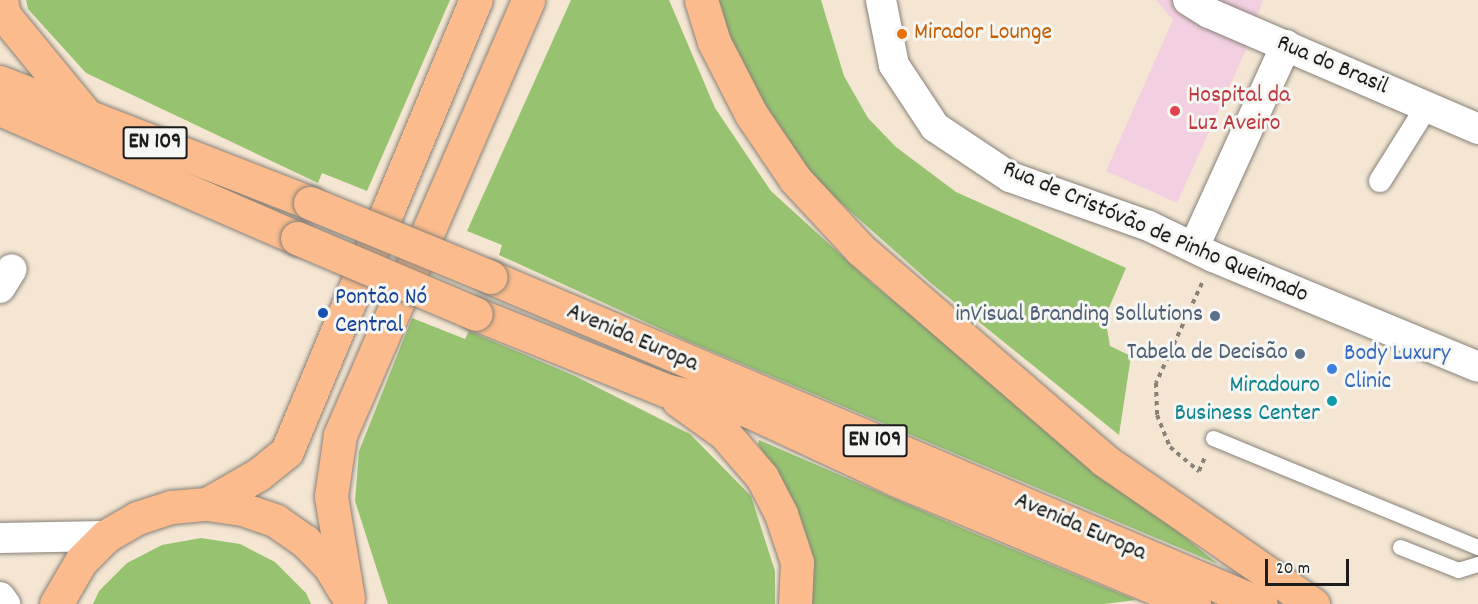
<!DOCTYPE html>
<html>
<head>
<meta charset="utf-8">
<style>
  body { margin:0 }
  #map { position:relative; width:1478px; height:604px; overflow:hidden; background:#f4e6d3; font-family:Dekko,sans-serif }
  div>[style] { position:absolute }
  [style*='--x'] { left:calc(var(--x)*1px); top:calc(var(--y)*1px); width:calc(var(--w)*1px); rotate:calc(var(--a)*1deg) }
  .built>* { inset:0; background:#f2cfe1 }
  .green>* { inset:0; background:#97c371 }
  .path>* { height:4px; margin-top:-2px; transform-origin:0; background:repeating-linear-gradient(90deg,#888178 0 4.5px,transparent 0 9px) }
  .roads { filter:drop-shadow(0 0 2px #888178) drop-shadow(0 0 2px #888178) }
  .service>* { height:15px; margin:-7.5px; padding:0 7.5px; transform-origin:7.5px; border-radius:7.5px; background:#fff }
  .pedestrian>* { height:22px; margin:-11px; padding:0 11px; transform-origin:11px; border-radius:11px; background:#fff }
  .minor>* { height:30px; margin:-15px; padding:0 15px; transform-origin:15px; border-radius:15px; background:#fff }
  .primary>* { height:33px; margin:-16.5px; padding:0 16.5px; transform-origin:16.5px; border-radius:16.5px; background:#fbbb8c }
  .bridges { filter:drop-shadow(0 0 2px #888178) drop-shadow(0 0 2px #888178) }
  .primary-bridge>* { height:33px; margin:-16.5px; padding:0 16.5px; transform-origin:16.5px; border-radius:16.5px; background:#fbbb8c }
  .dots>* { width:16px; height:16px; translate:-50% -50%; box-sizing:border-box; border:3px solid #f6f6f2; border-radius:50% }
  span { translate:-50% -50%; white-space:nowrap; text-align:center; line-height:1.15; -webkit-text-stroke:6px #f6f6f2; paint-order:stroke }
  .shield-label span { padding:2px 4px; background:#f6f6f2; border:2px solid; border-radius:4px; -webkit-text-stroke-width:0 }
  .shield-label { font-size:22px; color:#1c1c1c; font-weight:700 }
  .food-label { font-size:24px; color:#c56008 }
  .left { translate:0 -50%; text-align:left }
  .street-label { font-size:24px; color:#1c1c1c }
  .health-label { font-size:24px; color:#be3a42 }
  .transit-label { font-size:24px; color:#164399 }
  .service-label { font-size:24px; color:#4e5e75 }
  .right { translate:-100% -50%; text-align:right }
  .shop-label { font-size:24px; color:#366cbe }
  .culture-label { font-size:24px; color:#0d838f }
  .scale { position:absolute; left:1265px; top:559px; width:84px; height:27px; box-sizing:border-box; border:3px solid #1c1c1c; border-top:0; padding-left:8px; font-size:18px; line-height:21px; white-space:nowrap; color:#1c1c1c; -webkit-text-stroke:4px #f6f6f2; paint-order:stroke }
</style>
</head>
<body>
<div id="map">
  <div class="built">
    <div style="clip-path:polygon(1156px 0,1263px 0,1245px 52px,1177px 203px,1106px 171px,1173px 20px)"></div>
  </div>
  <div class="green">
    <div style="clip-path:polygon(26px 0,450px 0,367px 191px,322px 173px,318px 183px,86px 73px,28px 9px)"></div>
    <div style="clip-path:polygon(571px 0,669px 0,715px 108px,771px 191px,874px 285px,1218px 564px,685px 340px,499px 255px,502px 245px,467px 231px)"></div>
    <div style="clip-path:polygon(715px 0,821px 0,844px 76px,868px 118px,896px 147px,956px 192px,1126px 268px,1105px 317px,1110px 346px,1131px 356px,1119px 435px,932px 284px,824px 188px,796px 154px,754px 87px,726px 38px)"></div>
    <div style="clip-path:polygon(412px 318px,465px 339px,469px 331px,575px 376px,690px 434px,751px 496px,775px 571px,775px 604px,388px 604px,355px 501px,359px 451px)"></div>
    <div style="clip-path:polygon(759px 440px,976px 534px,1136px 600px,1104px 604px,811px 604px,810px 546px,795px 503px,758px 444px)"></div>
    <div style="clip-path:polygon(201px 538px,240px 544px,275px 562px,306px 593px,311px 604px,93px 604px,99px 591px,127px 563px,162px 545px)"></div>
  </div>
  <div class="path">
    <div style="--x:1202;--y:283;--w:110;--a:114.7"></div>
    <div style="--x:1156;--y:383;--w:32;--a:88"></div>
    <div style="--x:1157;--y:415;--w:35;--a:68"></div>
    <div style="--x:1170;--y:447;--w:38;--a:40"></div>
    <div style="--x:1199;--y:471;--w:15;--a:-67"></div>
  </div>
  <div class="roads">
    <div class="service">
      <div style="--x:1213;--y:438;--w:287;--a:22.4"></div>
      <div style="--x:1400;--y:547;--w:62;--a:21.6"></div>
      <div style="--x:1458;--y:570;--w:21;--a:-17"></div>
    </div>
    <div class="pedestrian">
      <div style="--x:1380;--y:181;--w:89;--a:-57.9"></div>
    </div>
    <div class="minor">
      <div style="--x:881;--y:0;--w:66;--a:78.7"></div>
      <div style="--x:894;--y:65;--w:74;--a:56.5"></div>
      <div style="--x:935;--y:127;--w:90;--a:33.7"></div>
      <div style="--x:1010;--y:177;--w:147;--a:19.4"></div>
      <div style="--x:1149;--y:226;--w:71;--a:25.8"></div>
      <div style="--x:1213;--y:257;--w:287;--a:22.5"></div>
      <div style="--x:1188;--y:0;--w:25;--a:32"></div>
      <div style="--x:1209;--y:13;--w:293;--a:23.3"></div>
      <div style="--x:1194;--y:247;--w:222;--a:-65.5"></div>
      <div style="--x:0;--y:288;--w:22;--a:-58"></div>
      <div style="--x:0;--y:538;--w:106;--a:-1.1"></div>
      <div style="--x:0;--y:597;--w:9;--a:54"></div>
    </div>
    <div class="primary">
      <div style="--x:1;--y:0;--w:15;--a:79"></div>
      <div style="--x:4;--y:15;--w:129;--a:50.6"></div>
      <div style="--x:701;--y:0;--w:44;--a:72.8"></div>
      <div style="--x:714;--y:42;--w:81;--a:62.8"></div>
      <div style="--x:751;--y:114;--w:78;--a:55.9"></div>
      <div style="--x:795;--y:179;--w:97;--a:47.1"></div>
      <div style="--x:861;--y:250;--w:321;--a:40.8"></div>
      <div style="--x:1104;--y:460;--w:254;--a:34.6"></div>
      <div style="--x:0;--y:82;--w:333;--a:21.3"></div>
      <div style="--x:0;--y:109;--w:324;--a:23.5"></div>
      <div style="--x:490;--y:277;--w:837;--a:22.98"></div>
      <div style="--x:476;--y:314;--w:204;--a:21.9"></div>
      <div style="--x:665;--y:390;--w:87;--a:14"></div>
      <div style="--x:749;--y:411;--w:163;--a:25"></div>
      <div style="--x:897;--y:480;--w:322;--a:22.7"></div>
      <div style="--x:678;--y:400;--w:57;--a:35.7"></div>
      <div style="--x:724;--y:433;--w:58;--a:49.2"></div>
      <div style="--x:762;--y:477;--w:42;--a:62.8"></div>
      <div style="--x:781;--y:514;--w:51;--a:71.6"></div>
      <div style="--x:797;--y:562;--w:42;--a:92.7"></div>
      <div style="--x:207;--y:504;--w:60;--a:-30"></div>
      <div style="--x:259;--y:474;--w:36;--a:-39"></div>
      <div style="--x:287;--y:451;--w:489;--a:-67.3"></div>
      <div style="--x:348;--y:598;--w:103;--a:-99.5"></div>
      <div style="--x:331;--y:496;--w:62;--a:-81.6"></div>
      <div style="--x:340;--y:435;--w:474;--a:-66.6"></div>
      <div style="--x:56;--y:604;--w:50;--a:-59.8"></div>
      <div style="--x:81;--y:561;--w:35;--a:-45"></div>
      <div style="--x:106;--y:536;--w:36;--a:-30"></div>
      <div style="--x:137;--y:518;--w:36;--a:-18"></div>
      <div style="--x:171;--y:507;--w:36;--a:-5"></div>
      <div style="--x:207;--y:504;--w:35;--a:8"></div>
      <div style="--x:242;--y:509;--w:36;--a:19"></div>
      <div style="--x:276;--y:521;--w:35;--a:35"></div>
      <div style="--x:305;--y:541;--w:36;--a:46"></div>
      <div style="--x:330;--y:567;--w:26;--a:59"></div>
    </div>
  </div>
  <div class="bridges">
    <div class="primary-bridge">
      <div style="--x:310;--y:203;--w:195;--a:22.3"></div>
      <div style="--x:297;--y:238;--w:194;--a:23"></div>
    </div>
  </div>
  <div class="dots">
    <div style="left:902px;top:34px;background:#e8710a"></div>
    <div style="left:1175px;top:111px;background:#e0444e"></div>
    <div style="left:323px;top:313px;background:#1a4fb4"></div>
    <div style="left:1215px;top:316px;background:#5c6f8a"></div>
    <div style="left:1300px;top:354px;background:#5c6f8a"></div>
    <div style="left:1332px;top:369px;background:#3f7fe0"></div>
    <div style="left:1332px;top:401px;background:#0f9aa8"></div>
  </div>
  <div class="shield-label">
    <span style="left:155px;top:143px">EN 109</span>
    <span style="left:875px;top:441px">EN 109</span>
  </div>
  <div class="food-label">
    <span class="left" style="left:914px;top:34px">Mirador Lounge</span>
  </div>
  <div class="street-label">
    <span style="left:1332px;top:66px;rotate:23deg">Rua do Brasil</span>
    <span style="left:1155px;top:233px;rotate:23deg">Rua de Cristóvão de Pinho Queimado</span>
    <span style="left:632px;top:339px;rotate:23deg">Avenida Europa</span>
    <span style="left:1080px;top:528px;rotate:23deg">Avenida Europa</span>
  </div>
  <div class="health-label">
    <span class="left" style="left:1188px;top:111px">Hospital da<br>Luz Aveiro</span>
  </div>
  <div class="transit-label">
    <span class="left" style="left:335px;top:313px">Pontão Nó<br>Central</span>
  </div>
  <div class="service-label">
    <span class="right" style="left:1203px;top:316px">inVisual Branding Sollutions</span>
    <span class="right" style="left:1288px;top:354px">Tabela de Decisão</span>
  </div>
  <div class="shop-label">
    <span class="left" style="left:1344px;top:369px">Body Luxury<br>Clinic</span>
  </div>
  <div class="culture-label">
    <span class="right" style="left:1320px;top:401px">Miradouro<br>Business Center</span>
  </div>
  <div class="scale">20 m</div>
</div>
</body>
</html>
